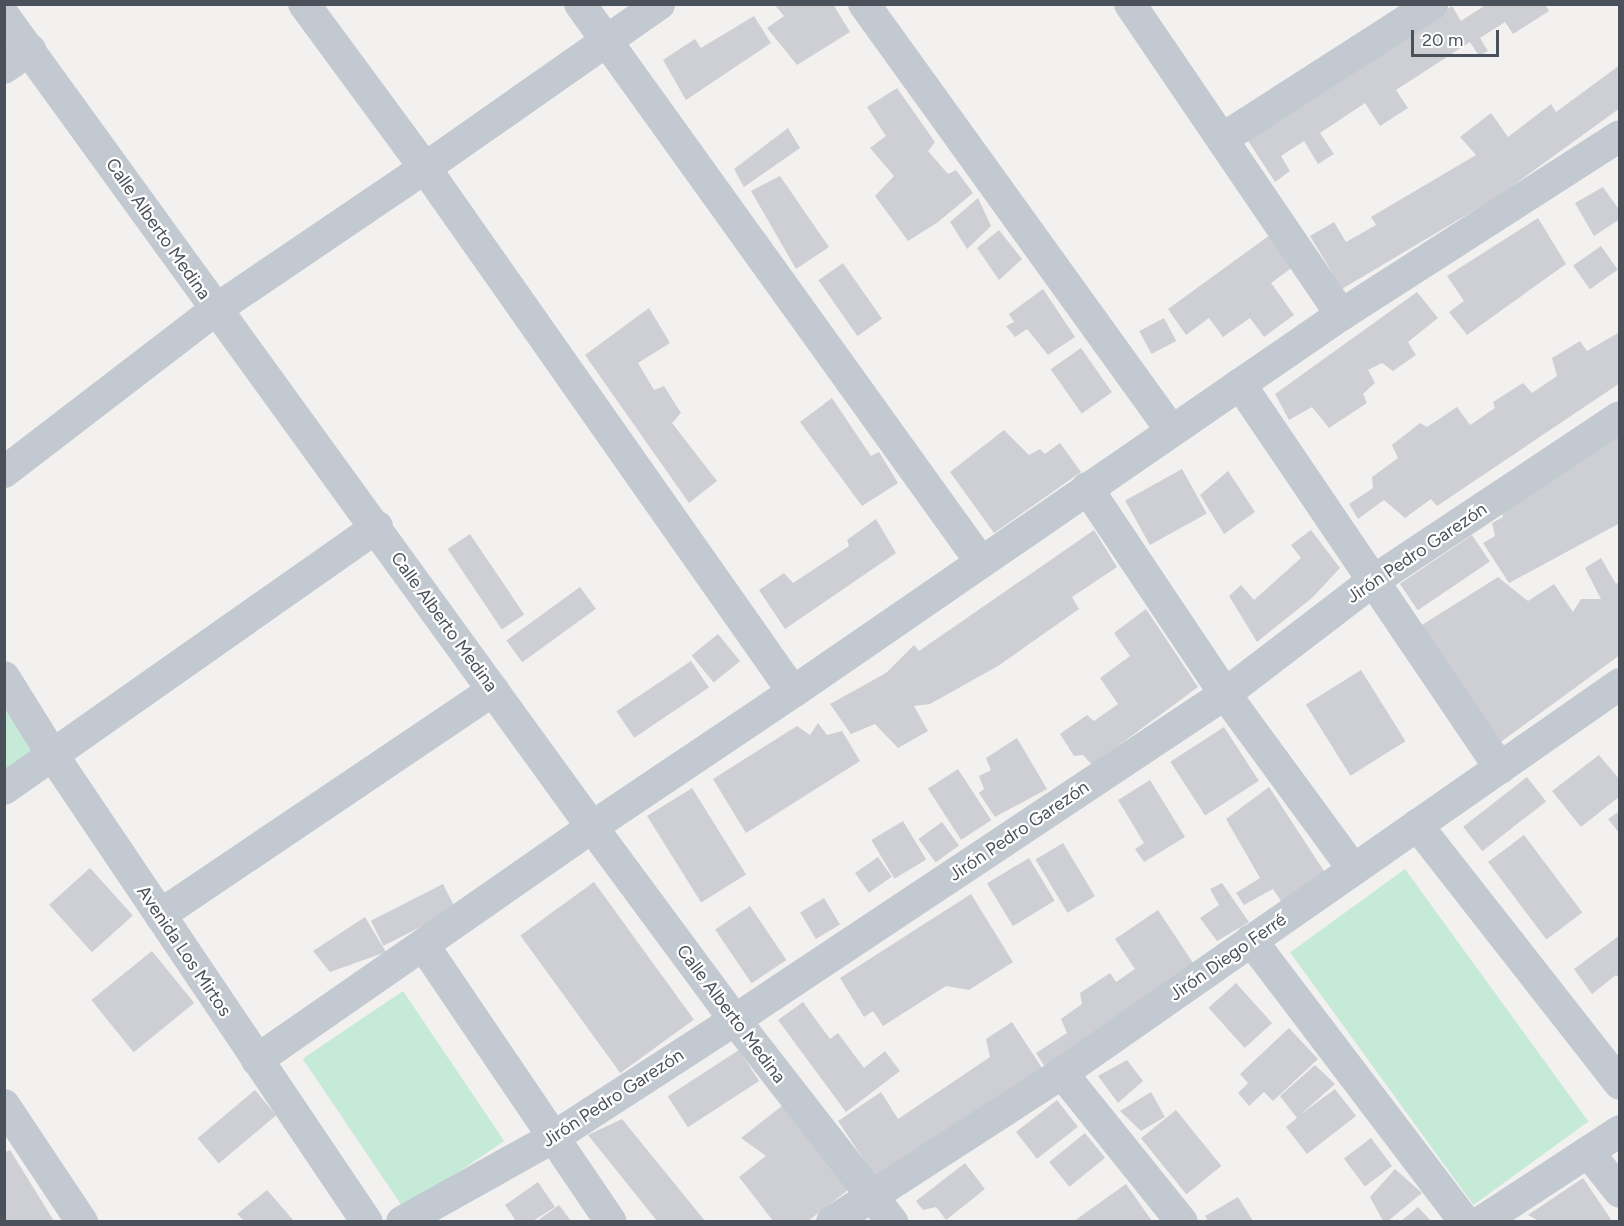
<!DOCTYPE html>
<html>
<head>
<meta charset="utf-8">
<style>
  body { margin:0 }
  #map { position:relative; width:1624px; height:1226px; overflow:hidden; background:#f2f1f0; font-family:Figtree,sans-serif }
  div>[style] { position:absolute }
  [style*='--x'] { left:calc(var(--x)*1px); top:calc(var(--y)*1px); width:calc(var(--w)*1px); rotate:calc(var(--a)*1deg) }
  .green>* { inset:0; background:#c5ead8; transform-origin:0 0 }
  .building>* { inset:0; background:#cecfd4; transform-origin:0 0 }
  .minor>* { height:32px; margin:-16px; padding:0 16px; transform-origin:16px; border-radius:16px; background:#c3c9d0 }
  span { translate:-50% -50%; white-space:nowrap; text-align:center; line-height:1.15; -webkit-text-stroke:4.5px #fff; paint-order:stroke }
  .street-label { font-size:18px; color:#4a515b }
  .frame { position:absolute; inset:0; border:6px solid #4a515b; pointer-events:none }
  .scale { position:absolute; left:1411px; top:30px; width:88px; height:27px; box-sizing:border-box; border:3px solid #4a515b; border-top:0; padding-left:8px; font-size:18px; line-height:21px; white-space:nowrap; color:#4a515b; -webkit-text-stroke:4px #fff; paint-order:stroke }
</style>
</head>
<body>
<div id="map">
  <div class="green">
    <div style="clip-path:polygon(4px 708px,34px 750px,4px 772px)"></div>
    <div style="left:1405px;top:869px;width:312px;height:142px;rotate:54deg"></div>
    <div style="left:403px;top:991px;width:181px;height:121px;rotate:56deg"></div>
  </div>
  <div class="building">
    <div style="clip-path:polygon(774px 4px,833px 4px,850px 32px,797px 65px,767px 28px,784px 16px)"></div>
    <div style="clip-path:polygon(1487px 4px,1545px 4px,1549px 11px,1513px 34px,1505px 22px,1480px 38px,1488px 51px,1479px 56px,1470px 42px,1396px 90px,1408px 108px,1380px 126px,1365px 103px,1320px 133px,1334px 154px,1318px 164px,1304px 141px,1281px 156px,1290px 171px,1275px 182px,1247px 139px,1452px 6px,1461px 21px)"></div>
    <div style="clip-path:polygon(754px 16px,771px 43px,686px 100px,663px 60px,695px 39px,701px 48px)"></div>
    <div style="clip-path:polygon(1620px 65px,1620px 108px,1500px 195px,1342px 289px,1310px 236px,1334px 222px,1346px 242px,1376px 225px,1371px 217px,1476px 155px,1460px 137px,1491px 113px,1508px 137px,1551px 104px,1556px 112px)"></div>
    <div style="clip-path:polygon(897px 88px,935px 142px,928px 151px,948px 174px,956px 170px,973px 193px,938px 222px,908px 241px,875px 196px,894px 176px,870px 148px,886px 136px,867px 107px)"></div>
    <div style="clip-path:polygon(788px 128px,800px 148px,744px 187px,734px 169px)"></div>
    <div style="clip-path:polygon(780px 176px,829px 247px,796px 269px,751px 191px)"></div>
    <div style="clip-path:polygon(1603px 187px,1620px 211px,1620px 219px,1594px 236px,1575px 203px)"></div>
    <div style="clip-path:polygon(978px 198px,991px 226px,967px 249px,950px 222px)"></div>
    <div style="clip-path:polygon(1538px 218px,1566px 264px,1467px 335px,1449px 312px,1464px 301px,1447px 276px)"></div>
    <div style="clip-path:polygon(999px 230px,1022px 259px,999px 280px,977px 248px)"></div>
    <div style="clip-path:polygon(1270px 235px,1293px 267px,1271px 283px,1294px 315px,1264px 337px,1250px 318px,1223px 337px,1209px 318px,1186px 335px,1168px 309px)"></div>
    <div style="left:1601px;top:246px;width:29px;height:34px;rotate:55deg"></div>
    <div style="left:843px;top:263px;width:68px;height:30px;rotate:55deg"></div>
    <div style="clip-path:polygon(1043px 289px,1075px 337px,1048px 355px,1027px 329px,1015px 337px,1006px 326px,1014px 322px,1009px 314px)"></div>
    <div style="clip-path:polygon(1417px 292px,1438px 318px,1408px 342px,1416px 355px,1393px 371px,1382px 363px,1368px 370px,1375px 383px,1363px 394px,1367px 403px,1329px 428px,1312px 407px,1289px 420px,1275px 394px)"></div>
    <div style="clip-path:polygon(649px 308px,670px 343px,638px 363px,654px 390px,664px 386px,681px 413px,672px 423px,717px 481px,689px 503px,585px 355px)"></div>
    <div style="left:1164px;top:318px;width:26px;height:28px;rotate:62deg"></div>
    <div style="clip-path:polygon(1618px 333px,1620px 383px,1437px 506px,1431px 499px,1405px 518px,1384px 500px,1358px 519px,1349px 504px,1373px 488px,1372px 477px,1398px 458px,1392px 445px,1420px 423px,1427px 427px,1457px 407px,1470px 425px,1495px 408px,1493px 402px,1523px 383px,1532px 393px,1557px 376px,1552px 358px,1580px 341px,1587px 351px)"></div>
    <div style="left:1081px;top:348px;width:54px;height:37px;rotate:55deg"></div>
    <div style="clip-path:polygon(832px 398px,871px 456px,879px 452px,898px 483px,862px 506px,800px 422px)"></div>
    <div style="clip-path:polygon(1004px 430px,1029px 455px,1040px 449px,1045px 454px,1060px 443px,1081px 472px,994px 533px,950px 472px)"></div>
    <div style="clip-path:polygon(1620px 435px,1620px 523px,1509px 583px,1483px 543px,1495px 536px,1492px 523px,1503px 517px,1502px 511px)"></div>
    <div style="left:1182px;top:469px;width:51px;height:65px;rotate:61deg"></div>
    <div style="clip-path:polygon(1228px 471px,1255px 512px,1224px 534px,1200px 495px)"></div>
    <div style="clip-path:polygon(876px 519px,896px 553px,785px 629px,759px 590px,784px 573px,793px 583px,849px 546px,847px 540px)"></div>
    <div style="clip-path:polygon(1094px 530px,1117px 567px,1072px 597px,1079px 609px,998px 666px,930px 704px,914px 706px,928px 731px,898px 748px,875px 724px,851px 734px,830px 704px,886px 673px,914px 645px,919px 651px)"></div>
    <div style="clip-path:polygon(1311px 530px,1340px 568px,1312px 598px,1257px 642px,1229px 596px,1241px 585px,1254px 600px,1301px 558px,1291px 545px)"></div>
    <div style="left:470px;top:534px;width:97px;height:27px;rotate:56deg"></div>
    <div style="left:1472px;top:535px;width:32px;height:87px;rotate:56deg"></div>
    <div style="clip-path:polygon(1601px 558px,1616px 584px,1620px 581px,1620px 655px,1498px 744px,1422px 625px,1498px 577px,1528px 601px,1554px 584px,1573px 612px,1581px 599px,1601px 599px,1585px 568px)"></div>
    <div style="left:580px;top:587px;width:27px;height:91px;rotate:54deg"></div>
    <div style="clip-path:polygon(1146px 609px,1198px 687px,1092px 765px,1083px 755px,1074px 756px,1060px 734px,1087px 715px,1094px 721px,1118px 704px,1100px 678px,1130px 656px,1114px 633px)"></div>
    <div style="left:718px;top:634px;width:35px;height:34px;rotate:51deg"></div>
    <div style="left:691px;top:661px;width:32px;height:90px;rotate:56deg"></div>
    <div style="left:1361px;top:670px;width:84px;height:65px;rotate:58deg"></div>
    <div style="clip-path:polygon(818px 723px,827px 735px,842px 731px,860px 761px,746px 833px,713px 779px,797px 726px,810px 735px)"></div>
    <div style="left:1224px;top:727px;width:64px;height:64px;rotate:57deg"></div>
    <div style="clip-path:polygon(1017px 738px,1047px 789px,995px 817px,979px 793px,984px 789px,979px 776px,991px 770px,986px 758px)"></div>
    <div style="clip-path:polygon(1599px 755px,1620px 780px,1620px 796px,1581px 827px,1552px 791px)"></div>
    <div style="left:958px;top:769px;width:61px;height:36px;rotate:57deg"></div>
    <div style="left:1527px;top:777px;width:31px;height:81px;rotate:52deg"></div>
    <div style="clip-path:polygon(1150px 780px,1185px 837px,1144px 862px,1135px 849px,1144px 843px,1118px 800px)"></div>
    <div style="clip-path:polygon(1269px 787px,1326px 874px,1283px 904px,1273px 889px,1244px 905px,1236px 893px,1260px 878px,1226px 819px)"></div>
    <div style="left:692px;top:788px;width:102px;height:53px;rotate:58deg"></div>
    <div style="clip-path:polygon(1620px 811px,1620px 834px,1608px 819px)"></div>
    <div style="left:903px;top:821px;width:45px;height:37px;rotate:59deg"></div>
    <div style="left:942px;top:822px;width:29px;height:29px;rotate:54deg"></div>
    <div style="left:1524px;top:835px;width:97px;height:45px;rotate:53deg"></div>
    <div style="left:1063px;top:843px;width:62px;height:32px;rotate:59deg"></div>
    <div style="left:878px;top:857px;width:24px;height:28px;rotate:55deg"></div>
    <div style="left:1029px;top:858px;width:50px;height:49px;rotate:59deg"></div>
    <div style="left:90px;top:868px;width:64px;height:55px;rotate:48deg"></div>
    <div style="left:594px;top:882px;width:170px;height:91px;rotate:54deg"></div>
    <div style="clip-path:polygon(1222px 883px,1249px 922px,1217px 941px,1200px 918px,1219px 905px,1210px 889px)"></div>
    <div style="left:443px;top:884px;width:28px;height:81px;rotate:63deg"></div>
    <div style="clip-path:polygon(971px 894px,1013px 962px,969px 990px,946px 986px,883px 1026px,873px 1011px,864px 1017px,840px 978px)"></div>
    <div style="left:824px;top:898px;width:31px;height:28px;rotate:59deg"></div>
    <div style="left:750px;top:906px;width:65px;height:42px;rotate:56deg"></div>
    <div style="clip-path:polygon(1158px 910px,1195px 966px,1045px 1067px,1036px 1053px,1067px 1033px,1061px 1019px,1082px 1004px,1080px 993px,1110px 973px,1116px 982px,1135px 969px,1115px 939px)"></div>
    <div style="clip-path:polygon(365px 917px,386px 952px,330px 972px,313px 951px)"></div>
    <div style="clip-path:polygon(1620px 935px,1620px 979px,1616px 975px,1592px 994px,1574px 969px)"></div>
    <div style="left:152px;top:951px;width:67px;height:78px;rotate:51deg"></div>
    <div style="left:1236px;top:983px;width:54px;height:37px;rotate:48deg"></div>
    <div style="clip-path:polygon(803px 1002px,830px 1039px,838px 1033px,864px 1068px,885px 1051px,900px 1071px,846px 1112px,778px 1020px)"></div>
    <div style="clip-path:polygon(1012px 1022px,1044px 1071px,878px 1181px,838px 1121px,881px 1092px,898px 1119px,990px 1057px,986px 1039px)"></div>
    <div style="clip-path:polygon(1289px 1028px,1318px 1059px,1273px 1101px,1264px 1092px,1249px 1106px,1238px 1093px,1248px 1083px,1240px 1074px)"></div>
    <div style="left:739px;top:1050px;width:37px;height:85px;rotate:57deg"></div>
    <div style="clip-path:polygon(1127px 1060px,1143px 1081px,1118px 1103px,1098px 1076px)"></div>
    <div style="clip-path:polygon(1315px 1065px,1335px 1084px,1300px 1115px,1335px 1089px,1356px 1116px,1307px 1154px,1286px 1127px,1297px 1118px,1280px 1096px)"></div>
    <div style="left:255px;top:1090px;width:33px;height:75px;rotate:50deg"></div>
    <div style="clip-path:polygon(1151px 1092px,1165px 1117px,1141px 1131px,1120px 1111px)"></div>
    <div style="left:1057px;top:1100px;width:34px;height:52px;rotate:52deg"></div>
    <div style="clip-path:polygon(787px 1102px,852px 1187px,808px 1221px,773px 1221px,739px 1177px,766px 1156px,741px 1138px)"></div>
    <div style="left:1176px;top:1110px;width:72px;height:45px;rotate:51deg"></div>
    <div style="clip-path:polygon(622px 1119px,705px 1221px,657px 1221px,588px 1135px)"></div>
    <div style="left:1085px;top:1133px;width:32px;height:46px;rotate:51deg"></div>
    <div style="left:1371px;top:1138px;width:35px;height:34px;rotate:53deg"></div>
    <div style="clip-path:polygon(10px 1150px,54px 1221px,4px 1221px,4px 1153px)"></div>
    <div style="clip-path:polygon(965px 1163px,985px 1189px,946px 1220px,936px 1207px,923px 1210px,916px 1201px)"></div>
    <div style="clip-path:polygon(1395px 1169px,1422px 1193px,1388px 1221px,1383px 1221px,1370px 1197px)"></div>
    <div style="clip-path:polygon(1583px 1178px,1612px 1221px,1539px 1221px,1528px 1215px)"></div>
    <div style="clip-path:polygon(538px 1182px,555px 1207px,533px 1221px,516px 1221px,505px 1205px)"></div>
    <div style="clip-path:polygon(1126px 1184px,1152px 1221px,1074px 1221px)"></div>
    <div style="clip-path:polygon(267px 1190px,294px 1221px,244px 1221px,237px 1214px)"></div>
    <div style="clip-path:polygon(1238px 1197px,1253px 1221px,1208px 1221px,1205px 1216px)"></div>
    <div style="clip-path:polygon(559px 1205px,571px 1221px,537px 1221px)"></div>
    <div style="clip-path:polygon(1418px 1207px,1431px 1221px,1401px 1221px)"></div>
  </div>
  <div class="minor">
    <div style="--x:304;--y:4;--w:204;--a:53.6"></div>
    <div style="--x:425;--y:168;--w:640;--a:54.92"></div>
    <div style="--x:580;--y:4;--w:687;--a:54.3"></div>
    <div style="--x:864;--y:4;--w:525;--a:54.22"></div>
    <div style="--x:1130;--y:4;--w:376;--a:55.8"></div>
    <div style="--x:4;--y:16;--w:1002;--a:54.06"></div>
    <div style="--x:592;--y:827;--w:240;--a:53.5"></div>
    <div style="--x:735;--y:1020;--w:256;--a:52.1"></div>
    <div style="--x:4;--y:68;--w:32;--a:-35"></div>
    <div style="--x:1222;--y:139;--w:250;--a:-32.7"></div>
    <div style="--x:1240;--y:384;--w:464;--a:55.9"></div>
    <div style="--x:4;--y:472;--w:266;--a:-37.5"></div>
    <div style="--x:215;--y:310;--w:254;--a:-34.1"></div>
    <div style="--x:425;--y:168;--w:286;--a:-35"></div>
    <div style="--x:1087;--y:488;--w:248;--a:56.2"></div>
    <div style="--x:1225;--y:694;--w:217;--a:53.8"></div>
    <div style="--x:4;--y:677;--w:91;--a:58.1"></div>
    <div style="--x:52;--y:754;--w:564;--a:56.06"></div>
    <div style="--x:4;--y:789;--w:456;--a:-35.1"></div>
    <div style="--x:1417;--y:825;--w:329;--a:51.9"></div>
    <div style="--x:160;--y:915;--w:402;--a:-34"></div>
    <div style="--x:1251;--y:940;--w:354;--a:52.8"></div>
    <div style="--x:424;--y:946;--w:333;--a:55.9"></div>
    <div style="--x:257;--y:1060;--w:408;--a:-34.8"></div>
    <div style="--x:592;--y:827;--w:242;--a:-33.9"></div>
    <div style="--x:793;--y:692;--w:665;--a:-34.53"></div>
    <div style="--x:1341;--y:315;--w:331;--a:-32.7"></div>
    <div style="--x:1062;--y:1073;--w:191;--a:51.2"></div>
    <div style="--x:4;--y:1105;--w:141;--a:56.3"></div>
    <div style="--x:1588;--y:1152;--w:51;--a:51.3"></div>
    <div style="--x:402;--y:1222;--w:174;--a:-29.2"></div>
    <div style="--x:554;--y:1137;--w:216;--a:-32.9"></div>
    <div style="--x:735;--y:1020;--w:589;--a:-33.64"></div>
    <div style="--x:1225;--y:694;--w:186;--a:-37.4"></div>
    <div style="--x:1373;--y:581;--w:296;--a:-33.6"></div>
    <div style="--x:832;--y:1222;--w:274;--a:-32.9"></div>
    <div style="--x:1062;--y:1073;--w:680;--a:-34.88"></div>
    <div style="--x:1481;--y:1222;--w:166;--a:-33.2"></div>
  </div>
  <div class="street-label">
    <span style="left:158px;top:229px;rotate:55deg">Calle Alberto Medina</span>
    <span style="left:1417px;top:553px;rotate:-34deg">Jirón Pedro Garezón</span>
    <span style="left:444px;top:622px;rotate:54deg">Calle Alberto Medina</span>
    <span style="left:1019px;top:831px;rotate:-34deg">Jirón Pedro Garezón</span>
    <span style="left:184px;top:951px;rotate:56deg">Avenida Los Mirtos</span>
    <span style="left:1228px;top:957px;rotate:-35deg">Jirón Diego Ferré</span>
    <span style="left:731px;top:1014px;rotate:53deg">Calle Alberto Medina</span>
    <span style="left:613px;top:1098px;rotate:-33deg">Jirón Pedro Garezón</span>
  </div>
  <div class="frame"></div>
  <div class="scale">20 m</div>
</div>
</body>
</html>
